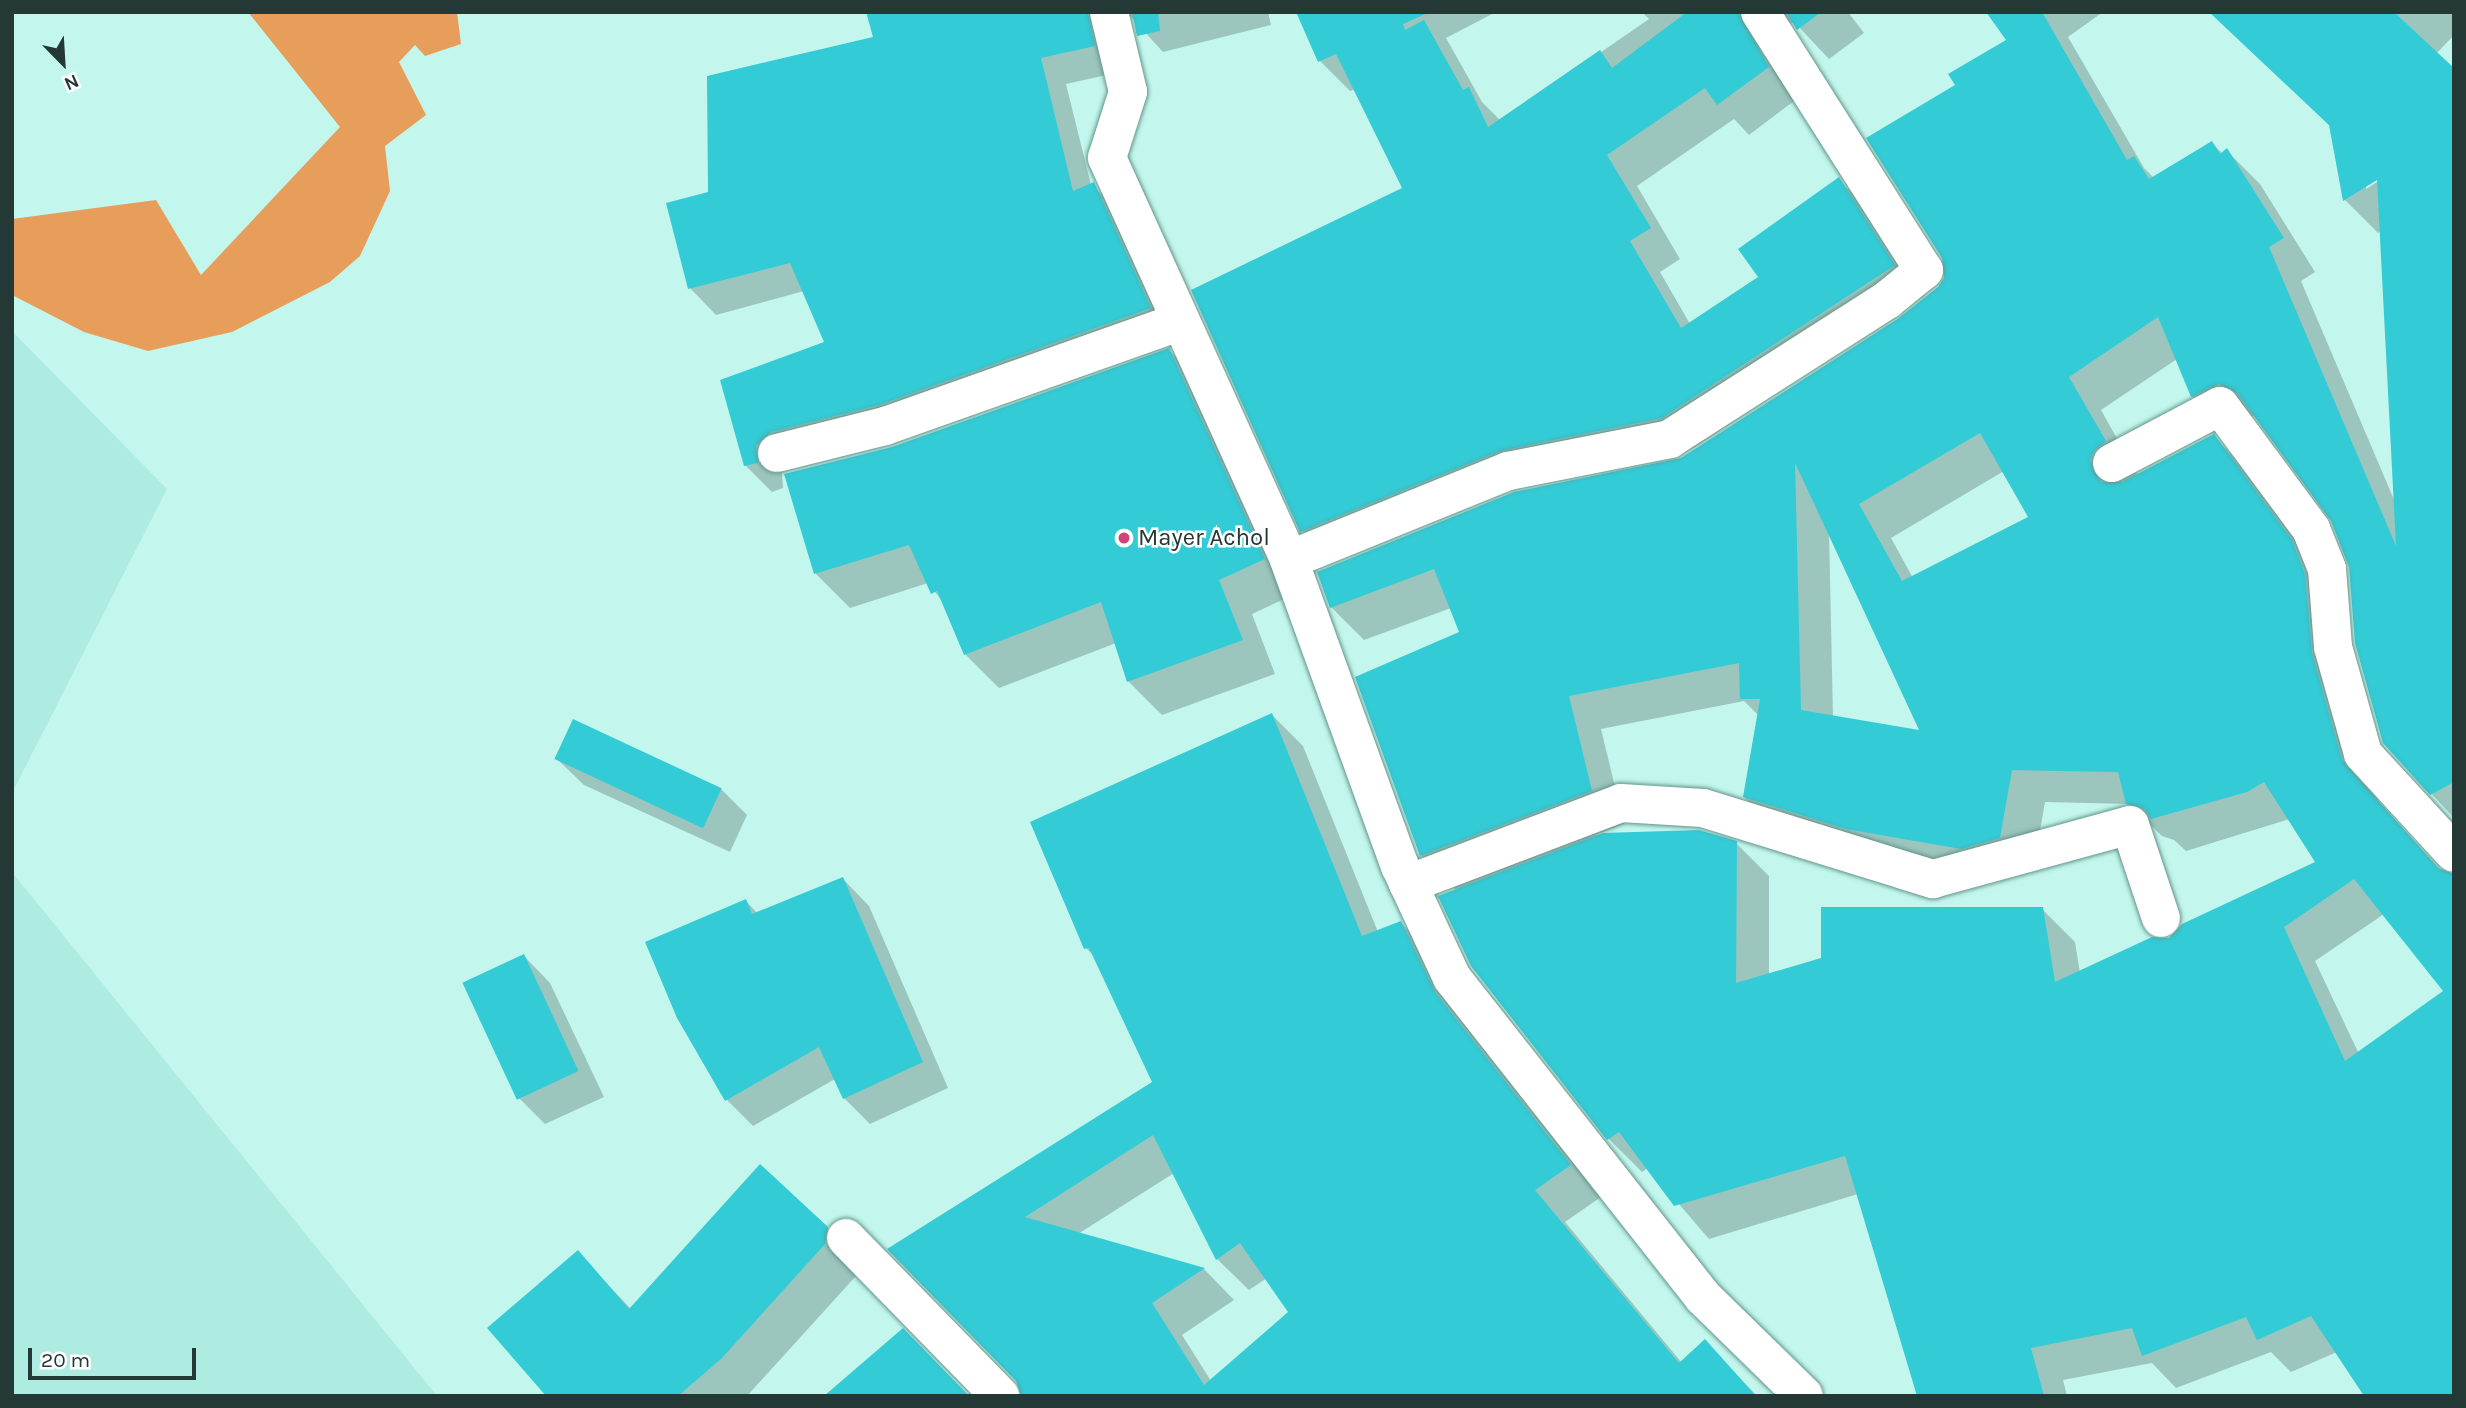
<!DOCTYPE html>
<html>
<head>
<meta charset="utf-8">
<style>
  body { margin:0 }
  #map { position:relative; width:2466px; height:1408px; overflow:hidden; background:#c3f7ed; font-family:Karla,sans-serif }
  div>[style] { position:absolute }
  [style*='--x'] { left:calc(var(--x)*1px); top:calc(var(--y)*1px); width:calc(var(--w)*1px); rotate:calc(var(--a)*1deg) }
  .built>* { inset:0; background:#aeebe0 }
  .forest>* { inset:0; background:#e79e5a }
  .shadow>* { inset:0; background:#0003 }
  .building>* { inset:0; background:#33cbd6; transform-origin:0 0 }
  .roads { filter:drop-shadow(0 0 2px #63948b) drop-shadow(0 0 2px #63948b) }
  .minor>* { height:38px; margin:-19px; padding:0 19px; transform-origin:19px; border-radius:19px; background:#fff }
  .dots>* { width:19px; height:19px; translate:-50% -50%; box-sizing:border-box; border:4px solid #fff; border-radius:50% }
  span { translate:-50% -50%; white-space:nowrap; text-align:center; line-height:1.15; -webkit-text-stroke:5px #fff; paint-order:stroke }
  .poi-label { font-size:24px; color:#243935 }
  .left { translate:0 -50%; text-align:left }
  .frame { position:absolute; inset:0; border:14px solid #243935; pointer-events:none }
  .north { position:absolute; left:28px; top:28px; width:70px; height:70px; -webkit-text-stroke:5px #fff; paint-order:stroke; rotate:156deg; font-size:19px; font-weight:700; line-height:28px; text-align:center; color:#243935 }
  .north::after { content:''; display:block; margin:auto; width:24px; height:32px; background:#243935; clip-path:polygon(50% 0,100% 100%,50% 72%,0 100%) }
  .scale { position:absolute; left:28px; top:1348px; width:168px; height:32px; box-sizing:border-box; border:4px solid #243935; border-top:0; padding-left:9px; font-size:21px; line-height:24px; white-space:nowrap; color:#243935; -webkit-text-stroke:5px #fff; paint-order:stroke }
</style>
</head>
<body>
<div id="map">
  <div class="built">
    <div style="clip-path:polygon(12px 331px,167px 489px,12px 793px)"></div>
    <div style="clip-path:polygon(12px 872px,437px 1396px,12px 1396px)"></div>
  </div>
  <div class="forest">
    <div style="clip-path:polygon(248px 12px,457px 12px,461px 44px,425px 56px,415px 45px,399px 62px,426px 115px,385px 146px,390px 191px,360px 256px,330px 282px,232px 332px,148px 351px,84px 332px,12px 295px,12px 219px,156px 200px,201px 275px,340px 127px)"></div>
  </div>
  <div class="shadow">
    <div style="clip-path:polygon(868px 12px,1268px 12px,1271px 25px,1163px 52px,1130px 16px,1113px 33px,1120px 72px,1066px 84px,1091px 185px,1120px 210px,1176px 335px,797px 458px,782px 473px,783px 488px,772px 492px,745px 465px,722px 381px,826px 343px,804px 291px,716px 315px,690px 288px,710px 193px,875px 38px)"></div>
    <div style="clip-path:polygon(1298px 12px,1496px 12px,1446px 38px,1482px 102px,1501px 121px,1649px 19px,1642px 12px,1848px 12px,1864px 33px,1829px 59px,1795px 23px,1778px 24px,1798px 98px,1749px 135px,1734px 119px,1637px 186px,1680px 259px,1660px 272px,1690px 324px,1760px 278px,1839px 180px,1869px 210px,1924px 296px,1693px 448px,1531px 481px,1332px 561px,1302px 531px,1404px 189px,1356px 89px,1350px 91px,1320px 61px)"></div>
    <div style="clip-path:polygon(evenodd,1989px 12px,2103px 12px,2068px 37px,2144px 168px,2154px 178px,2212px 143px,2223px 154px,2227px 151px,2260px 184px,2315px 272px,2301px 281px,2395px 502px,2381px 231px,2378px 233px,2345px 200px,2331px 127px,2215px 15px,2454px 12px,2454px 35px,2436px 54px,2454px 70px,2454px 818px,2384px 742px,2356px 643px,2350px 567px,2333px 520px,2259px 419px,2253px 416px,2225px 429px,2192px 396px,2177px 359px,2101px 410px,2138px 476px,2213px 436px,2246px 469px,2324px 575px,2338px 609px,2344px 687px,2379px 803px,2441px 870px,2454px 874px,2454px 1396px,2366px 1396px,2337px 1352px,2291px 1372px,2271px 1352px,2176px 1388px,2152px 1363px,2063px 1380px,2067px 1396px,1919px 1396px,1858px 1194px,1709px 1239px,1648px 1168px,1642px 1172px,1609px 1139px,1472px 966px,1440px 897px,1457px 891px,1421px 855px,1357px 678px,1461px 632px,1451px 608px,1364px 640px,1331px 607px,1319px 573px,1515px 494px,1682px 459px,1900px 320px,1940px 288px,1948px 269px,1944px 258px,1869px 139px,1957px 86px,1950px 74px,2009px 41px,1989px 12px,2383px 174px,2385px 177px,2366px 189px,2366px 185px,2383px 174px,1989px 12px,2004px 471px,2030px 517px,1913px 578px,1891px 538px,2004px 471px,1989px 12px,1829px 530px,1922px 732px,1833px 717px,1829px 530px,1989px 12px,1744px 701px,1759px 716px,1744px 797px,1778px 830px,1881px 862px,1995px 881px,2033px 871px,2045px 802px,2129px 804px,2162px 836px,2174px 840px,2186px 851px,2290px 819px,2317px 863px,2183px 925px,2169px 940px,2153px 939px,2080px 973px,2075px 942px,2042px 909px,1823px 908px,1822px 960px,1769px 975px,1769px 876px,1736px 843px,1699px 831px,1595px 835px,1624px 824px,1601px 729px,1744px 701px,1989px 12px,2384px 914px,2445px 992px,2359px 1054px,2315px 961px,2384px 914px)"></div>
    <div style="clip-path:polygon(1169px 350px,1203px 384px,1297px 593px,1252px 614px,1275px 674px,1162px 715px,1128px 681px,1116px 643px,999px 688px,965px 654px,946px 606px,928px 583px,850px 608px,816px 574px,786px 475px,893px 448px)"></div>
    <div style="clip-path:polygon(evenodd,1272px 715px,1303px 746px,1378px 932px,1401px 923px,1432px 955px,1601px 1197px,1565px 1222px,1682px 1363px,1705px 1342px,1757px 1396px,1024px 1396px,1017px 1380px,890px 1249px,1154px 1082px,1096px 958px,1086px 948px,1272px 715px,1174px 1173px,1217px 1259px,1249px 1290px,1267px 1278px,1290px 1312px,1211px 1381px,1182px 1335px,1234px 1300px,1204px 1269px,1078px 1234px,1174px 1173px)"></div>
    <div style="clip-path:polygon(557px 759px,721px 789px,747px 815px,730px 852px,584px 785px)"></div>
    <div style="clip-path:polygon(843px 879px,869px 906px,948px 1088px,870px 1124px,844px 1098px,835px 1079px,753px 1126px,727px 1100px,679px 1017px,746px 901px,758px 914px)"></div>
    <div style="clip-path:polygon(524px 956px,550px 983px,604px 1097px,545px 1124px,519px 1098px)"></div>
    <div style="clip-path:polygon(827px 1228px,859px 1260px,856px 1276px,747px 1396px,548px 1396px,578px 1253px,631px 1309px)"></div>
  </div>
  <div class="building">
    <div style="clip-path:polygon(866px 12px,1088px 12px,1095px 46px,1041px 58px,1073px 191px,1094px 182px,1151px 308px,879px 405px,771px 432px,756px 446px,758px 463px,744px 466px,720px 380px,824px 342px,790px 263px,688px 289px,666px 203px,708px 192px,707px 76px,873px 37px)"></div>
    <div style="clip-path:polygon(1132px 12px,1158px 12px,1160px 31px,1137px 36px)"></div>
    <div style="clip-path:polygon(1296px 12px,1430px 12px,1403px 24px,1405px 30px,1424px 20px,1463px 90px,1469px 87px,1488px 127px,1600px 50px,1612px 68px,1687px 12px,1738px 12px,1769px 67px,1717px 105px,1705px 88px,1607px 155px,1651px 228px,1630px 241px,1681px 328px,1758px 277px,1738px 249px,1839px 177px,1895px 265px,1662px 418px,1500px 451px,1300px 532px,1191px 290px,1402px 188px,1336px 54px,1318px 62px)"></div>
    <div style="clip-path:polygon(1786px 12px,1821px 12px,1797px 30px)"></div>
    <div style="clip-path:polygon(evenodd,1986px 12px,2042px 12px,2127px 160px,2134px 156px,2149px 179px,2212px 141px,2220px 154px,2227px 148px,2284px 238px,2269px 247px,2396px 546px,2377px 180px,2343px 201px,2329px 125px,2209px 12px,2394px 12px,2454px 68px,2454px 782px,2430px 795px,2383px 743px,2355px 643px,2349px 567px,2331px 521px,2237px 393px,2219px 384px,2191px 397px,2158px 317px,2069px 377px,2106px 441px,2094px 451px,2090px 461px,2101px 482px,2122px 482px,2214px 434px,2292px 540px,2305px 574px,2312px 653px,2342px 760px,2438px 868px,2454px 874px,2454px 1396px,2364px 1396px,2311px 1316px,2257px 1340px,2246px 1317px,2142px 1356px,2132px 1328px,2031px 1348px,2044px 1396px,1917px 1396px,1845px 1156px,1674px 1206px,1619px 1132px,1607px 1140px,1471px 966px,1438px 896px,1603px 833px,1699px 830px,1737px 841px,1736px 983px,1821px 958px,1821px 907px,2043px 907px,2055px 982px,2152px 937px,2169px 938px,2182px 924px,2315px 862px,2264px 782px,2247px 792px,2151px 819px,2144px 809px,2126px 804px,2118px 772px,2012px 770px,2000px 838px,1961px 849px,1846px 829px,1743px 797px,1760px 699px,1740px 699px,1739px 663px,1569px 696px,1592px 791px,1420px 856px,1355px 677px,1459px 632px,1434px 569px,1330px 608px,1317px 572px,1514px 492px,1681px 458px,1899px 318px,1938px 287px,1944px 278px,1942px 258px,1866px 138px,1955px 85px,1948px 74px,2006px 40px,1986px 12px,1980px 433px,2028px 517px,1902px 581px,1859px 504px,1980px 433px,1986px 12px,1795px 463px,1818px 512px,1919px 730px,1801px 710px,1795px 463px,1986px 12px,2354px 879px,2443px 991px,2345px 1061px,2284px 927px,2354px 879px)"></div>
    <div style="clip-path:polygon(1169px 348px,1265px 559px,1219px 580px,1243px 640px,1127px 682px,1101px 602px,964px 655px,937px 591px,931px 594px,909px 545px,814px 574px,784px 474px,892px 447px)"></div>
    <div style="clip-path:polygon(evenodd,1272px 713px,1362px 936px,1401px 921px,1435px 992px,1571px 1165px,1535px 1190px,1679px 1363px,1705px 1339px,1756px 1396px,1021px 1396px,1016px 1381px,887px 1249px,1152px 1082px,1089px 948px,1084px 949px,1030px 822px,1272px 713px,1153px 1135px,1216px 1260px,1240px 1243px,1288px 1312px,1204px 1385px,1152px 1303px,1205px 1268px,1025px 1217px,1153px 1135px)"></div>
    <div style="left:573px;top:719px;width:164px;height:44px;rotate:25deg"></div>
    <div style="clip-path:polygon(843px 877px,923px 1062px,843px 1099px,819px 1047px,725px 1101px,677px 1018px,645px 942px,746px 899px,752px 914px)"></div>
    <div style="left:524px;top:954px;width:129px;height:68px;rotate:65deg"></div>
    <div style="clip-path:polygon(760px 1164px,828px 1227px,825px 1244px,722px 1358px,678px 1396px,546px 1396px,487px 1328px,578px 1250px,629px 1309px)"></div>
    <div style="clip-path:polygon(903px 1328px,969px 1396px,824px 1396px)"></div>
  </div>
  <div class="roads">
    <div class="minor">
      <div style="--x:1109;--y:12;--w:82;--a:76.6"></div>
      <div style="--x:1128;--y:92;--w:69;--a:107.7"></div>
      <div style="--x:1107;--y:158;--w:441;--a:65.6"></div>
      <div style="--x:1760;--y:12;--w:306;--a:57.6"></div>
      <div style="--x:1924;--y:270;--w:48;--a:141"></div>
      <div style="--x:1887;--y:300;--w:258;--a:147.4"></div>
      <div style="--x:1670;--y:439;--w:165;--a:168.8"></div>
      <div style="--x:1508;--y:471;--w:236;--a:157.9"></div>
      <div style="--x:1289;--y:560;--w:326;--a:70.1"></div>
      <div style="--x:1400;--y:866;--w:123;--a:65.1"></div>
      <div style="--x:1452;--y:978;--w:406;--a:51.8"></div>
      <div style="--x:1703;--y:1297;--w:141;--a:44.4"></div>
      <div style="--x:777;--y:453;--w:111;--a:-14"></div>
      <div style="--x:885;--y:426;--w:311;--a:-19.5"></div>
      <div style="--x:2112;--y:463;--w:122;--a:-27.8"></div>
      <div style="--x:2220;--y:406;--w:153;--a:53.5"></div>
      <div style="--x:2311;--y:529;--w:43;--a:68.2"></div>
      <div style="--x:2327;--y:569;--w:78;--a:85.6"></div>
      <div style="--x:2333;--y:647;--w:111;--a:74.3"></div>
      <div style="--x:2363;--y:754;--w:134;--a:47.4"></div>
      <div style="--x:1408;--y:884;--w:228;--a:-20.8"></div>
      <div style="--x:1621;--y:803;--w:82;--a:3.5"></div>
      <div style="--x:1703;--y:808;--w:241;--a:17.2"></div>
      <div style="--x:1933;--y:879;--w:204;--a:-15.3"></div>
      <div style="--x:2130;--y:825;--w:98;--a:71.6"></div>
      <div style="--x:846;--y:1238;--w:221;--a:45.7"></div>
    </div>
  </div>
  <div class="dots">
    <div style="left:1124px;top:538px;background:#d04477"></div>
  </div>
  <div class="poi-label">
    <span class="left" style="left:1138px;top:538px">Mayer Achol</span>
  </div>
  <div class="frame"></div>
  <div class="north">N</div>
  <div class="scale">20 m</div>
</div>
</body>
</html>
